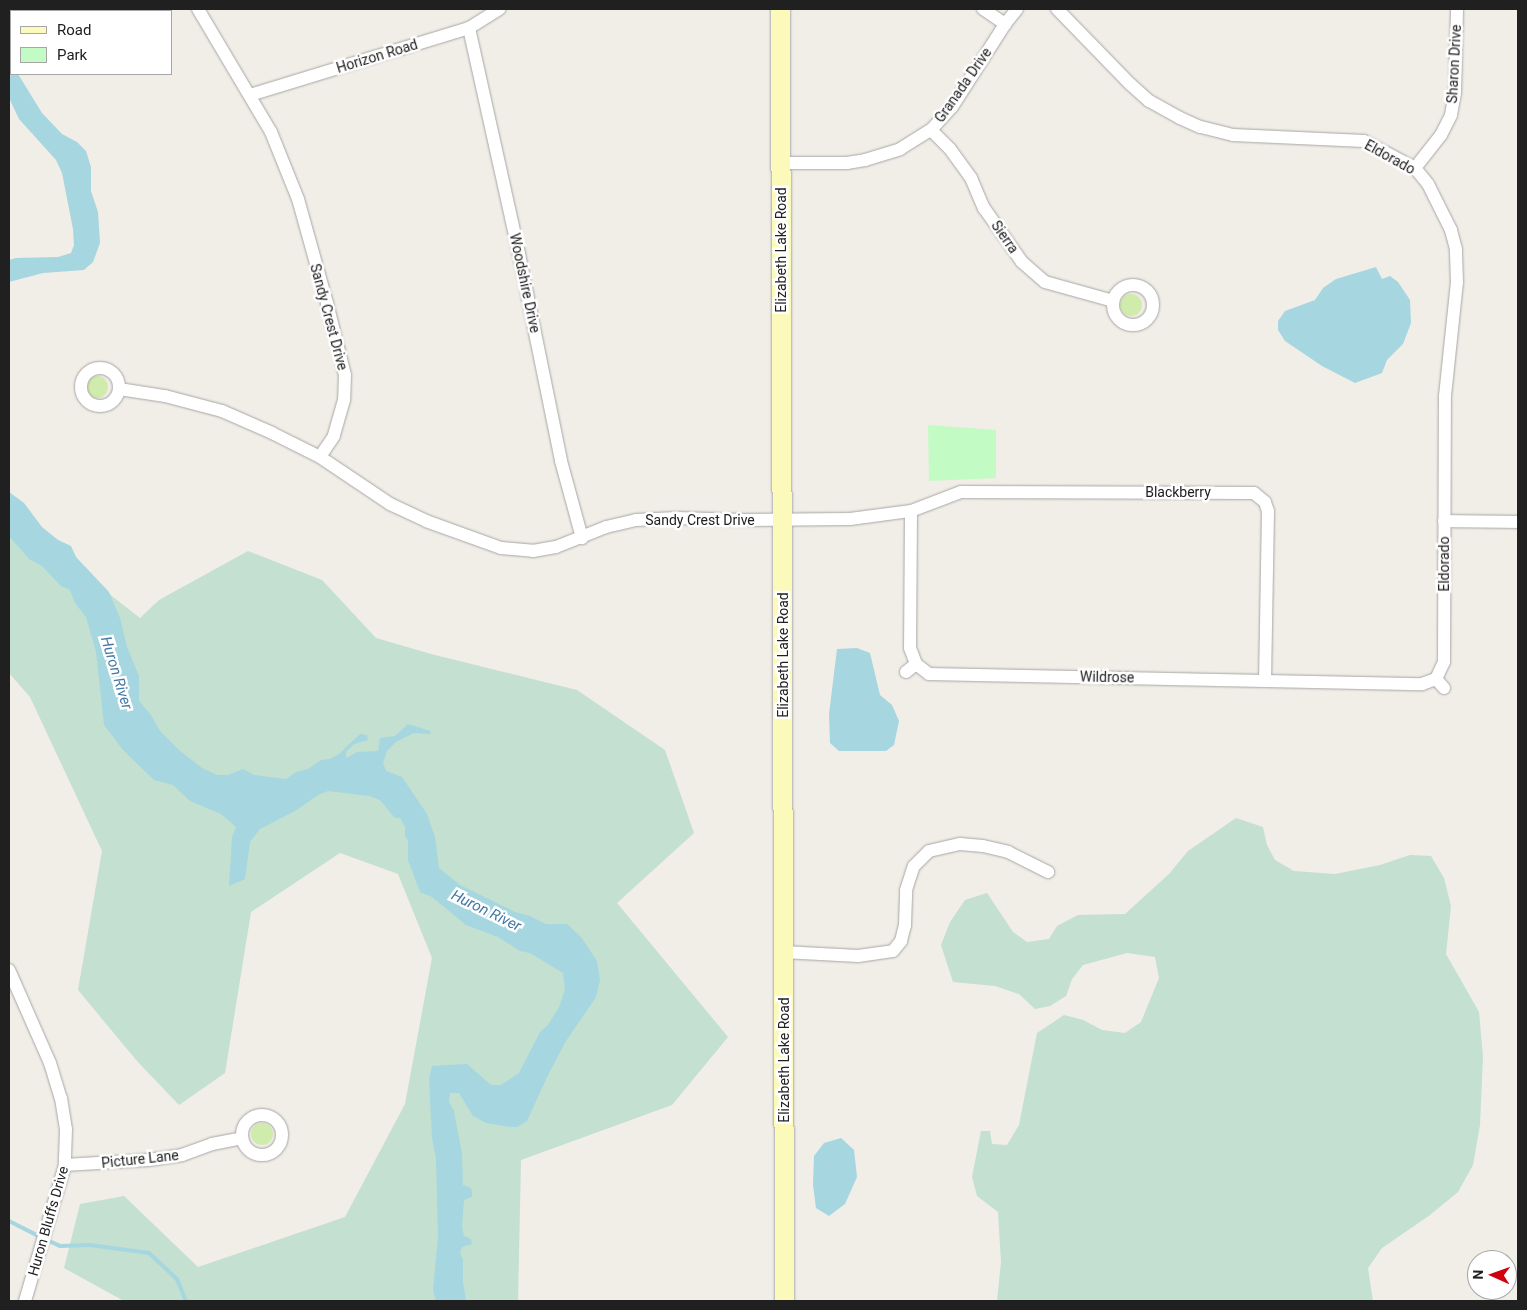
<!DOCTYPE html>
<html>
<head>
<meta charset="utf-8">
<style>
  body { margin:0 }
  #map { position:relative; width:1527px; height:1310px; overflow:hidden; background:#f1ede7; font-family:Roboto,sans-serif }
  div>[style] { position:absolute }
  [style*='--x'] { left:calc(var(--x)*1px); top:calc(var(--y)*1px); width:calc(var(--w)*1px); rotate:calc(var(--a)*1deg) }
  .grass>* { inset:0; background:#d0ecac }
  .round { border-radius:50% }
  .wetland>* { inset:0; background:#c3e0d0 }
  .park>* { inset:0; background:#c3fbc4 }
  .water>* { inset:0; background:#a6d6e0 }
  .stream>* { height:4px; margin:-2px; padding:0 2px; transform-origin:2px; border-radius:2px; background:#a6d6e0 }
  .roads { filter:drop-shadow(0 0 1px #a7a7a7) drop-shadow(0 0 1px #a7a7a7) }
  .street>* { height:12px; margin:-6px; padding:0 6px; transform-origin:6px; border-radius:6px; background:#fff }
  .street>.ring { margin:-6px; padding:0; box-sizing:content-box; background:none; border:12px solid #fff; border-radius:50% }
  .secondary>* { height:19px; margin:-9.5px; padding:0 9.5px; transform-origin:9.5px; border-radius:9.5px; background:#fbfaba }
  span { translate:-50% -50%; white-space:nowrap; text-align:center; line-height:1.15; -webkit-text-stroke:5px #fff; paint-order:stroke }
  .street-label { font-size:14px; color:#202020 }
  .water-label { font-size:15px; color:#4379a4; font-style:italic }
  .frame { position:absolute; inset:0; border:10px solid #202020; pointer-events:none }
  .legend { position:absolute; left:10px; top:10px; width:162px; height:65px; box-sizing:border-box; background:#fff; border:1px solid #a6a6a6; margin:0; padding:6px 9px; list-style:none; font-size:15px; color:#202020 }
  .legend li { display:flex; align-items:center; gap:10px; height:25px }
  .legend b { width:25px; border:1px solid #a6a6a6 }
  .north { position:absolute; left:1467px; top:1250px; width:50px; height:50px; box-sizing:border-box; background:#fff; border:1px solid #a6a6a6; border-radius:50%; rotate:272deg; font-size:14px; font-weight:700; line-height:20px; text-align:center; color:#202020 }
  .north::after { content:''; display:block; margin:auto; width:18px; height:22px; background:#d1000e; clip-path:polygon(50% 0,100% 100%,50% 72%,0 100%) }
</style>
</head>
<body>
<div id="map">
  <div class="grass">
    <div class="round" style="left:1120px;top:294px;width:22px;height:22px"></div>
    <div class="round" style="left:86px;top:376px;width:22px;height:22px"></div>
    <div class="round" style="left:251px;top:1123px;width:22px;height:22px"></div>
  </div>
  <div class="wetland">
    <div style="clip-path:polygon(9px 516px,140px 618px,159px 600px,248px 551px,322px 580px,376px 638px,431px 654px,577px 690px,665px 750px,694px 833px,617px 903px,728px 1037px,672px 1105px,521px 1160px,518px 1301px,124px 1301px,64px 1268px,80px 1204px,124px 1196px,198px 1267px,345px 1217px,405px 1104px,432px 958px,398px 874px,340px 853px,251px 912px,225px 1073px,179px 1105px,137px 1061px,78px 990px,102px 851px,30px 697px,9px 673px)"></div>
    <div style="clip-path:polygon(1236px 818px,1263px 827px,1267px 845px,1275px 860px,1294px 871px,1335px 874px,1380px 865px,1410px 855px,1431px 856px,1444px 878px,1451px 906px,1446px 954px,1479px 1012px,1483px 1057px,1480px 1125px,1473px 1165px,1458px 1192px,1430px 1215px,1382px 1248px,1368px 1268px,1373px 1301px,997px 1301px,1001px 1262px,998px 1212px,977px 1196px,972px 1177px,981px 1131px,990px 1131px,992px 1144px,1007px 1145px,1019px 1125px,1037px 1033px,1064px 1015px,1083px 1020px,1102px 1030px,1125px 1033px,1141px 1022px,1159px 978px,1155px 957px,1127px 953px,1083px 965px,1072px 979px,1066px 996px,1050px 1006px,1035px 1009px,1019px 994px,995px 986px,953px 982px,941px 945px,950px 922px,965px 900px,987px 893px,1013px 932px,1027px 942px,1049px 939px,1057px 926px,1078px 915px,1125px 914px,1169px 874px,1188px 851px)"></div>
  </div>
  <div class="park">
    <div style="clip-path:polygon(928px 425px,996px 430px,996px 478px,929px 481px)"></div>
  </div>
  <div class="water">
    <div style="clip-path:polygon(9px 47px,11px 74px,18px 74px,42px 113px,62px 134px,77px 142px,86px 151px,91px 167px,91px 191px,98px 212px,100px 243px,93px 262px,84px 270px,43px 273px,9px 282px,9px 260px,16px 258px,58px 257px,71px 253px,74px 245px,73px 229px,62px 173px,56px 160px,19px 119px,9px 98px)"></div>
    <div style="clip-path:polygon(1376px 267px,1382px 279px,1390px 276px,1398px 282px,1410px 300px,1411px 323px,1403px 344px,1387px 360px,1382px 373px,1355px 383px,1322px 366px,1285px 341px,1278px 330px,1278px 321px,1285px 311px,1315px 300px,1323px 288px,1336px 279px)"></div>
    <div style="clip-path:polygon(9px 492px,24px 503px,42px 527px,58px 540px,71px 546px,76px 557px,109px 592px,120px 618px,127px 647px,139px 676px,139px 701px,151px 715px,160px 731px,179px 750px,202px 768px,217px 775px,228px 775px,243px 769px,254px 775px,286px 779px,296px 772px,308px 769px,321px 760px,330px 759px,339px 754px,360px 734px,367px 735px,368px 740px,354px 744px,346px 752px,346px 758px,357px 752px,378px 751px,380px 738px,395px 736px,408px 724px,430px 731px,431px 734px,414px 733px,396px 742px,387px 751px,383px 763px,386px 771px,402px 777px,427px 814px,435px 837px,439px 868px,460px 885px,515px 912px,530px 916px,546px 924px,567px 924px,581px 937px,597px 961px,600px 980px,596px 997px,566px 1041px,548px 1075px,527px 1121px,517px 1127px,510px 1127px,486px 1123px,473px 1116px,459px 1093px,450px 1093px,449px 1102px,454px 1111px,462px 1154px,463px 1185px,471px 1188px,472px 1192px,472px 1197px,464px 1200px,462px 1227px,464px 1236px,471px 1239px,472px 1244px,462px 1247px,460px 1253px,463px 1260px,463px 1282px,466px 1301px,436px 1301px,433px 1290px,438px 1237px,436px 1159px,432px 1138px,429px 1079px,432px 1066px,467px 1064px,491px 1085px,501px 1085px,519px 1073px,540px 1032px,548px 1025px,559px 1007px,565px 990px,563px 973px,530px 953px,520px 951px,498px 937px,466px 925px,432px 897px,420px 892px,408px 860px,408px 840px,405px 836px,405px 827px,400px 818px,395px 818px,380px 800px,369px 796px,328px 791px,318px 795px,295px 811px,260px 829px,250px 842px,245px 879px,229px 886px,232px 837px,236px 827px,221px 814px,190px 801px,173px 785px,154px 780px,123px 750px,104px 725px,96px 652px,86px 617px,75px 603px,70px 590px,61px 586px,42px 566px,29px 559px,9px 536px)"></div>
    <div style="clip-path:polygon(857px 648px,870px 653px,880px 695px,892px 705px,899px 721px,894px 745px,886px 751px,839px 751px,830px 743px,829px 714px,837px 649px)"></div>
    <div style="clip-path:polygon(841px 1138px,854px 1150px,857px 1177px,845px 1204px,829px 1216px,816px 1208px,813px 1185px,814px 1156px,824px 1143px)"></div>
  </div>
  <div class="stream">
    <div style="--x:9;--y:1221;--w:35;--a:27"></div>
    <div style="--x:47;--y:1240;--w:14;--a:25"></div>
    <div style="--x:60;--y:1246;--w:30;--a:-2"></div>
    <div style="--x:90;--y:1245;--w:60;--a:7.7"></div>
    <div style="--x:149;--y:1253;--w:38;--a:43"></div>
    <div style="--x:177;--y:1279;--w:24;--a:68"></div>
  </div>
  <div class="roads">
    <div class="street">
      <div style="--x:198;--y:9;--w:143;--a:59.3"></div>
      <div style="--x:271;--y:132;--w:72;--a:68.1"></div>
      <div style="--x:298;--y:199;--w:108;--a:74.4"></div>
      <div style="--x:327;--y:303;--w:74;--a:76"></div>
      <div style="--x:345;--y:375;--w:25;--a:92"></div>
      <div style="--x:344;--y:400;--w:37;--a:106"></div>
      <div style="--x:334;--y:436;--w:25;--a:124"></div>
      <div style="--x:983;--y:9;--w:27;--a:34"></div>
      <div style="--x:469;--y:28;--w:231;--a:77.5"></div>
      <div style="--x:519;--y:254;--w:211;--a:78.5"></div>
      <div style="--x:561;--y:461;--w:80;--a:74.7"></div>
      <div style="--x:250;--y:95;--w:229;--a:-17"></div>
      <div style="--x:469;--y:28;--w:36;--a:-32"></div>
      <div style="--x:931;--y:130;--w:27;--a:45"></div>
      <div style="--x:950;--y:149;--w:36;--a:54"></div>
      <div style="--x:971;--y:178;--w:33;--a:67"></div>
      <div style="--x:984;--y:208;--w:66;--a:54.9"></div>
      <div style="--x:1022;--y:262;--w:30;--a:41"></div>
      <div style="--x:1045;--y:282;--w:71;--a:15.6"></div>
      <div style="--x:781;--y:163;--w:66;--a:0"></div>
      <div style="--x:847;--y:163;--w:18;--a:-9"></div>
      <div style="--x:865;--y:160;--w:37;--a:-17"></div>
      <div style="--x:900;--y:149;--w:36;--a:-32"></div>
      <div style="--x:931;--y:130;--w:31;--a:-48"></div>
      <div style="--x:952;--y:107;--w:98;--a:-57.4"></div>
      <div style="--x:1005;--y:24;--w:19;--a:-51"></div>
      <div style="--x:1415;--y:168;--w:42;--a:-51.8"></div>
      <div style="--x:1441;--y:135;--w:22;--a:-63"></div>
      <div style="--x:1451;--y:115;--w:22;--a:-80"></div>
      <div style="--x:1455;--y:93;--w:84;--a:-88.6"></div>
      <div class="ring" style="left:1113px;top:285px;width:28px;height:28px"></div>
      <div class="ring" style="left:81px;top:368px;width:26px;height:26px"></div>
      <div style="--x:119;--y:389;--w:47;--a:8.7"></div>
      <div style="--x:165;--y:396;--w:59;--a:14.7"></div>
      <div style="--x:222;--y:411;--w:55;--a:23.7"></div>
      <div style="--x:272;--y:433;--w:54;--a:26.6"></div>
      <div style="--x:320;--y:457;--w:84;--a:33.9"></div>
      <div style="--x:390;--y:504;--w:40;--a:25"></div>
      <div style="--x:426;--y:521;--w:80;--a:19.8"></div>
      <div style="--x:501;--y:548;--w:32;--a:5"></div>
      <div style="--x:533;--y:551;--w:23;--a:-10"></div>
      <div style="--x:556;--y:547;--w:54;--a:-21.8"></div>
      <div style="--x:606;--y:527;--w:31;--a:-13"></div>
      <div style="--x:636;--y:520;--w:40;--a:-2.9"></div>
      <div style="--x:676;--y:518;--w:70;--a:1.6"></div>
      <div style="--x:746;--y:520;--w:104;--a:-0.6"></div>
      <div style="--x:850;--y:519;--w:62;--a:-7.5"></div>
      <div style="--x:911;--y:511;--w:53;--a:-20.8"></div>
      <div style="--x:961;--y:492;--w:293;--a:0.2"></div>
      <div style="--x:1254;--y:493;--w:14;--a:39"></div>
      <div style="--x:1265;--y:502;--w:9;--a:72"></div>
      <div style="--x:1268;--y:511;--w:169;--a:91"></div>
      <div style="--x:911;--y:511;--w:137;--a:90.4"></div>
      <div style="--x:910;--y:648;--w:17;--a:69"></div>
      <div style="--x:916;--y:664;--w:16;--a:38"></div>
      <div style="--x:929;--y:674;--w:493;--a:1.2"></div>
      <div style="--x:1422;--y:684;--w:15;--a:-20"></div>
      <div style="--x:1436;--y:679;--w:19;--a:-65"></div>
      <div style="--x:1444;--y:662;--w:266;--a:-89.8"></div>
      <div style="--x:1445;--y:396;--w:115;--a:-84"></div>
      <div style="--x:1457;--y:282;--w:33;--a:-92"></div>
      <div style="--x:1456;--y:249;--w:20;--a:-105"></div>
      <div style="--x:1451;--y:230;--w:51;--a:-116.6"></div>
      <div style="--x:1428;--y:184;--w:21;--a:-129"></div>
      <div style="--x:1415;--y:168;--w:58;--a:-152.1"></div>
      <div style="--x:1364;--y:141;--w:131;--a:-177.4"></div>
      <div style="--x:1233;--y:135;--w:34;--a:-166"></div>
      <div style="--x:1200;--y:127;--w:22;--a:-156"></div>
      <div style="--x:1180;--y:118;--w:35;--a:-151"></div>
      <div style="--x:1149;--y:101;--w:25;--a:-138"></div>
      <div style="--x:1130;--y:84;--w:105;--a:-134.2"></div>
      <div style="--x:1444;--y:521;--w:74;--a:0.8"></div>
      <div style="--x:906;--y:672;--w:13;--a:-39"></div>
      <div style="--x:1436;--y:679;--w:12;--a:48"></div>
      <div style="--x:783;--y:952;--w:75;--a:3.1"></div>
      <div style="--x:858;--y:956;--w:35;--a:-8"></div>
      <div style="--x:893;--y:951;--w:13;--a:-51"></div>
      <div style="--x:901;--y:941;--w:16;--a:-76"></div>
      <div style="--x:905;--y:925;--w:35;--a:-88"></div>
      <div style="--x:906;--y:890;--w:25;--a:-72"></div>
      <div style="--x:914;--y:866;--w:21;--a:-45"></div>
      <div style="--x:929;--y:851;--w:32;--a:-13"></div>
      <div style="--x:960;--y:844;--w:23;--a:5"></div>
      <div style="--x:983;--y:846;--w:26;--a:13"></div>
      <div style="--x:1008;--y:852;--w:45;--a:26.6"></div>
      <div style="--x:9;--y:970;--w:102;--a:66.2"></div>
      <div style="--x:50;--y:1063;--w:37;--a:73"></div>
      <div style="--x:61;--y:1098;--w:31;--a:81"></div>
      <div style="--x:66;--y:1129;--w:36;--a:92"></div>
      <div style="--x:65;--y:1165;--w:142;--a:106.4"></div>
      <div class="ring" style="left:242px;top:1115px;width:28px;height:28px"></div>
      <div style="--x:65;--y:1165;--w:83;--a:-3.4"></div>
      <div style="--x:148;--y:1160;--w:34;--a:-8"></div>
      <div style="--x:182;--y:1155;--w:32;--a:-20"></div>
      <div style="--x:212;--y:1144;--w:31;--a:-11"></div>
    </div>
    <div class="secondary">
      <div style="--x:780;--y:9;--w:1292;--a:89.82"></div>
    </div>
  </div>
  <div class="street-label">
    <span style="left:377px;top:56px;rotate:-17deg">Horizon Road</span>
    <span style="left:1454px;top:64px;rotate:-87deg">Sharon Drive</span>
    <span style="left:963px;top:85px;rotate:-55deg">Granada Drive</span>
    <span style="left:1390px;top:157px;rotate:29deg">Eldorado</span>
    <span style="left:1005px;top:237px;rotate:55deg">Sierra</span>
    <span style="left:781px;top:250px;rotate:-90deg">Elizabeth Lake Road</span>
    <span style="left:525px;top:283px;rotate:78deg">Woodshire Drive</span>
    <span style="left:329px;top:317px;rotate:75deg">Sandy Crest Drive</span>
    <span style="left:1178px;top:492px">Blackberry</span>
    <span style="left:700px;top:520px">Sandy Crest Drive</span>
    <span style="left:1444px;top:564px;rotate:-90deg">Eldorado</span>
    <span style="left:783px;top:655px;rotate:-90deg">Elizabeth Lake Road</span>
    <span style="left:1107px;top:677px;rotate:1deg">Wildrose</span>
    <span style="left:784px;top:1060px;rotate:-90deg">Elizabeth Lake Road</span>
    <span style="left:140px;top:1159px;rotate:-6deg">Picture Lane</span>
    <span style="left:48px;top:1221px;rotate:-74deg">Huron Bluffs Drive</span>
  </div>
  <div class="water-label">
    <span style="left:116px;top:673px;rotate:73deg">Huron River</span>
    <span style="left:486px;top:911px;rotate:26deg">Huron River</span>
  </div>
  <div class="frame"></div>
  <ul class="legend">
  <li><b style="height:6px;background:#fbfaba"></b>Road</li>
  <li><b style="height:14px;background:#c3fbc4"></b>Park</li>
  </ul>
  <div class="north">N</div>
</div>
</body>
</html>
